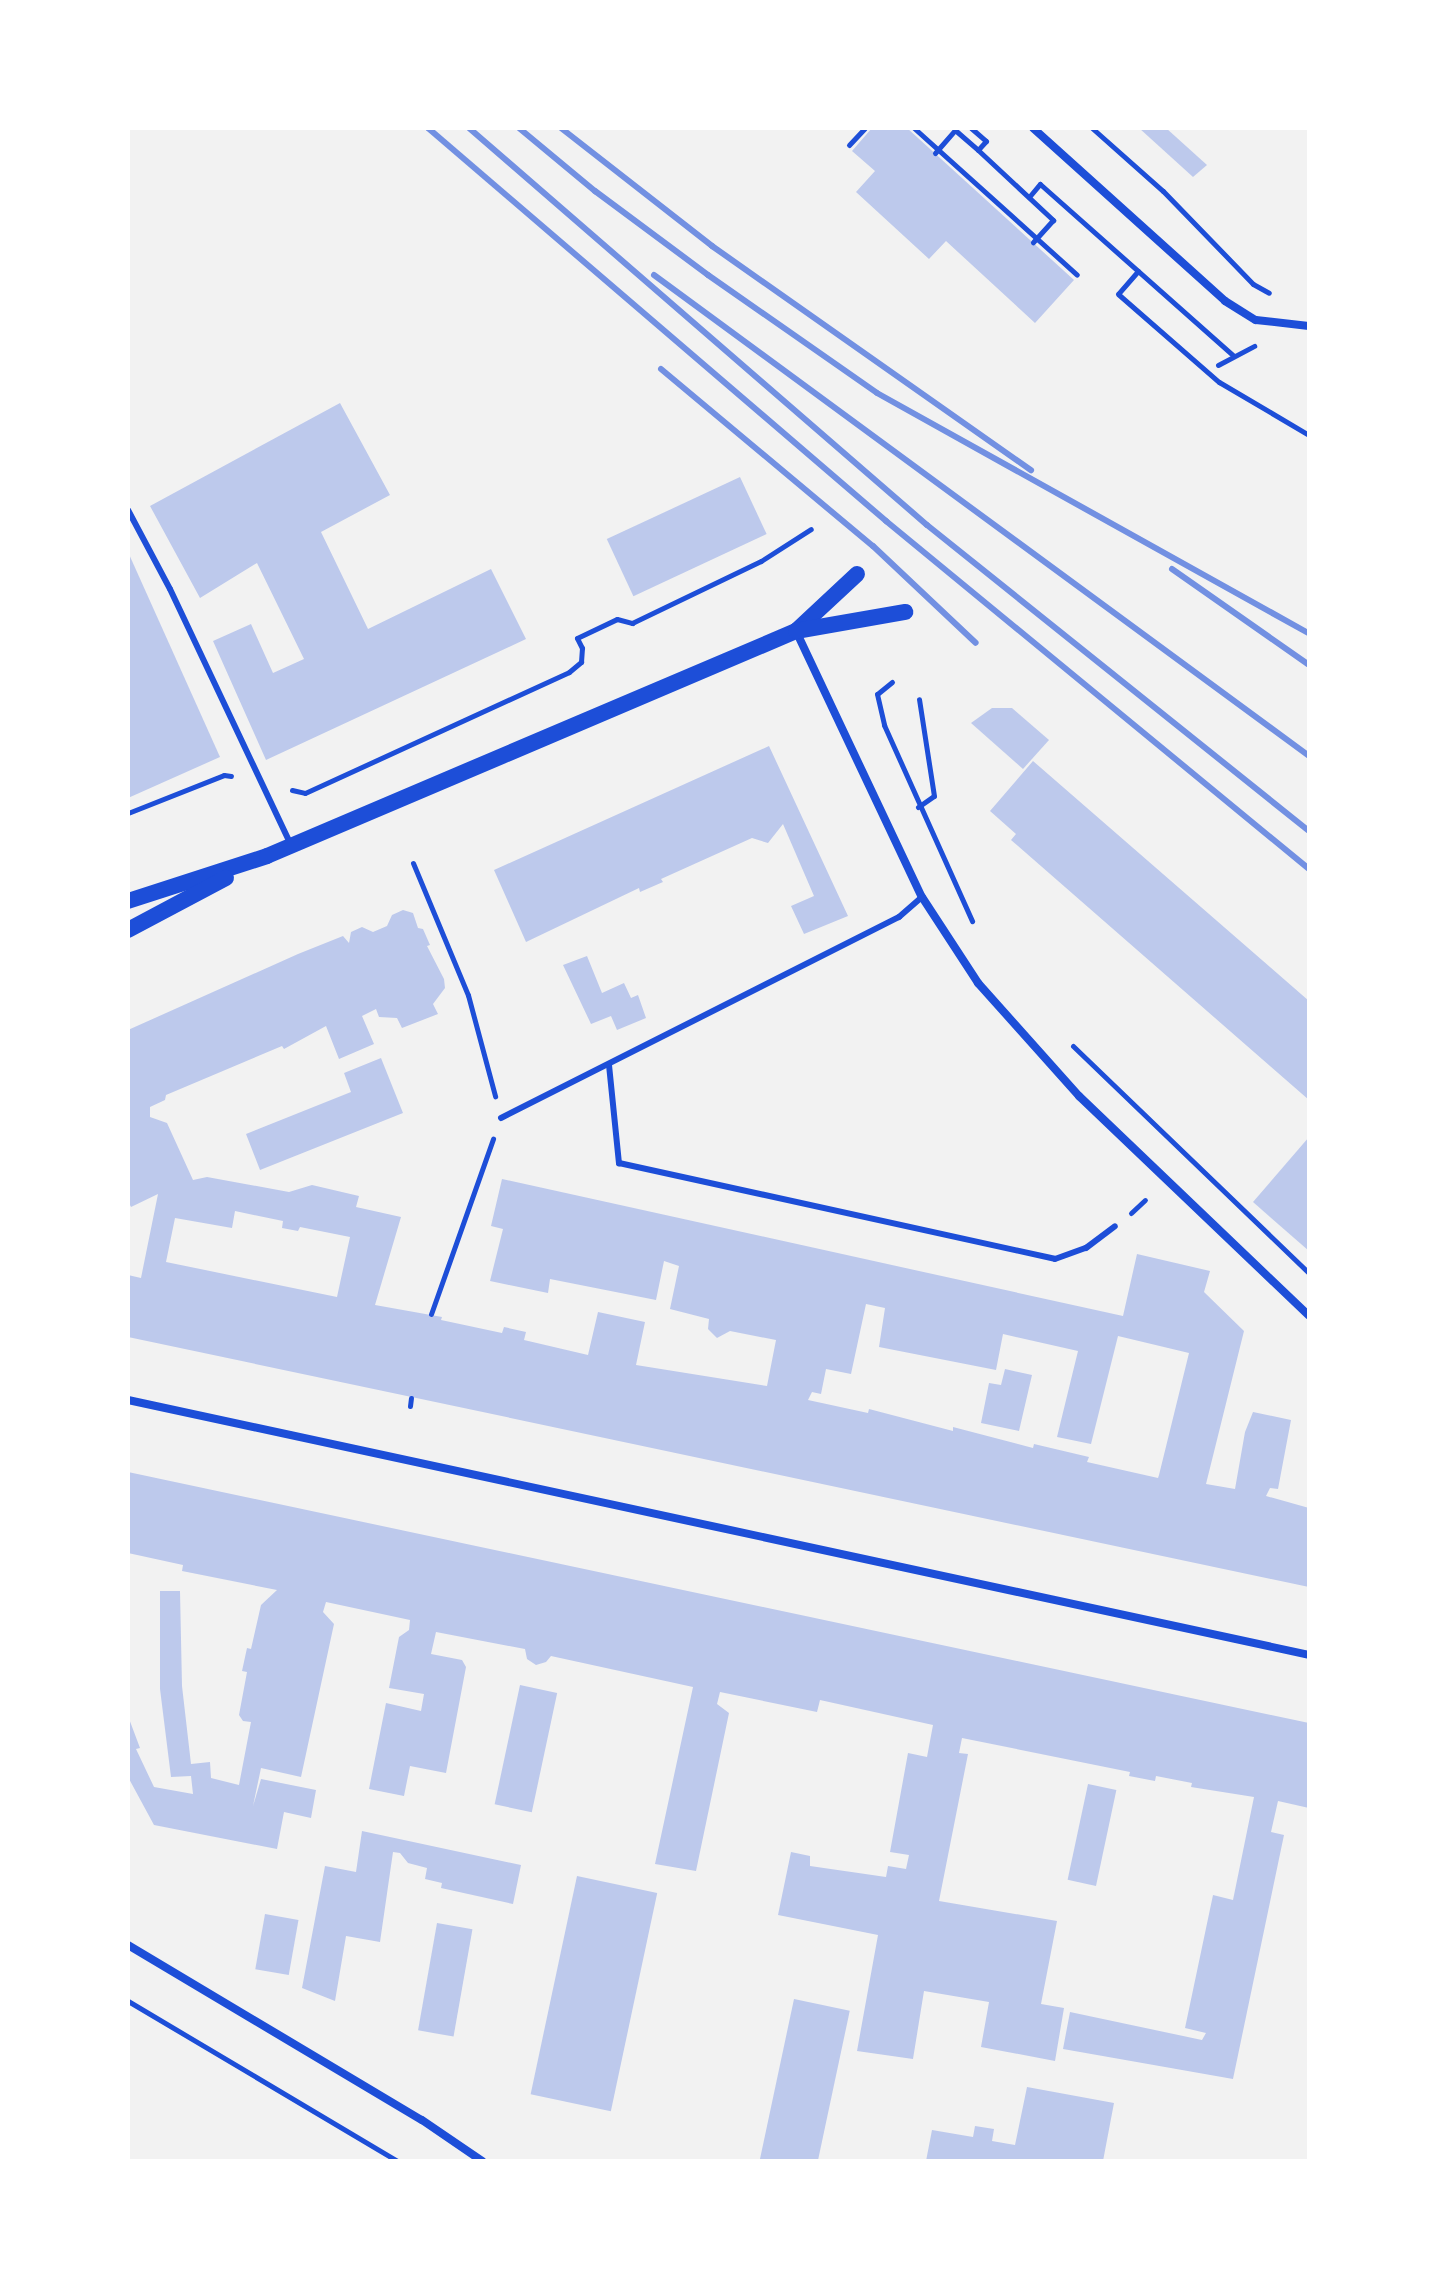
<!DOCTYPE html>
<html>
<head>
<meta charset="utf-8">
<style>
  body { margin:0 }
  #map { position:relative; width:1437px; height:2289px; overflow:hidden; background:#f2f2f2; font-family:"Open Sans",sans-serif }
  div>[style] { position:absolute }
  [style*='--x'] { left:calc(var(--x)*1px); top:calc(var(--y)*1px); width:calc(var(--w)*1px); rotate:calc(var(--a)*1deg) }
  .building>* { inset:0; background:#bdc9ec; transform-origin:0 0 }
  .path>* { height:5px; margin:-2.5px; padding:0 2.5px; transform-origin:2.5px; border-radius:2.5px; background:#1d4ed8 }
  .service>* { height:6px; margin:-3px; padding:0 3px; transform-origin:3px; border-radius:3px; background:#1d4ed8 }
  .minor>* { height:8px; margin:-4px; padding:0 4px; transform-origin:4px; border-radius:4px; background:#1d4ed8 }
  .secondary>* { height:16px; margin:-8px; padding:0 8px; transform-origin:8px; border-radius:8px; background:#1d4ed8 }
  .rail>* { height:6px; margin:-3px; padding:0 3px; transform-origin:3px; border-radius:3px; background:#7290e2 }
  span { translate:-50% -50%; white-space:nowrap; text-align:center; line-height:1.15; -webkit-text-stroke:8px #fff; paint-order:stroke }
  .frame { position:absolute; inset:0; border:130px solid #fff; pointer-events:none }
</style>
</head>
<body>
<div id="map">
  <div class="building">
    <div style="clip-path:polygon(872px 128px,907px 128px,1074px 280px,1035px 323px,946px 241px,929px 259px,856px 192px,875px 171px,852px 151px)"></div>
    <div style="clip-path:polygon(1139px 128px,1166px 128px,1207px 165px,1193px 177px)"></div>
    <div style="clip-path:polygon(340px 403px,390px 495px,321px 532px,368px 629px,491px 569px,526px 639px,266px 760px,213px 641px,251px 624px,273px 673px,304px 659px,257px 563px,200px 598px,150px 506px)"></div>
    <div style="left:740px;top:477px;width:63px;height:147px;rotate:65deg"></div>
    <div style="clip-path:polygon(128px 552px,220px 757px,128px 798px)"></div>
    <div style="clip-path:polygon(992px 708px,1012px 708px,1049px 740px,1023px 769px,971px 723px)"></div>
    <div style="clip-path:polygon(769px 746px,848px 916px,804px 934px,791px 906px,814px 896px,783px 824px,768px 843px,752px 838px,661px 879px,663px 882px,640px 892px,639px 888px,526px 942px,494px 870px)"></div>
    <div style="clip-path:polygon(1033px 761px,1309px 1001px,1309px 1100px,1011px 840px,1016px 834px,990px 811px)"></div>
    <div style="clip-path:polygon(evenodd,403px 910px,413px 913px,418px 928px,423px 929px,430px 945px,427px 946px,444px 979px,445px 988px,433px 1004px,438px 1014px,402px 1028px,397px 1018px,379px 1017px,376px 1009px,362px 1016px,374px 1044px,339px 1059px,326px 1026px,284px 1049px,282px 1046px,166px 1095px,165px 1100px,150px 1107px,150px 1117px,167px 1123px,193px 1180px,207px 1177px,289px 1192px,312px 1185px,359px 1196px,356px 1207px,401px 1217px,375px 1305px,442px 1317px,441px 1320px,502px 1333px,504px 1327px,526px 1332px,524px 1340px,588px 1355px,598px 1312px,645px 1322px,636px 1365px,767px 1386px,776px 1340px,730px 1331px,717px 1338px,708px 1329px,709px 1319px,670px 1309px,679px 1266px,664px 1261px,656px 1300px,550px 1279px,548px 1293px,490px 1281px,503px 1229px,491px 1226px,502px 1179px,1123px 1316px,1137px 1254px,1210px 1271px,1204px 1292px,1244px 1331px,1206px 1484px,1235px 1489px,1245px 1432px,1253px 1412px,1291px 1420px,1278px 1489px,1270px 1488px,1266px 1496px,1309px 1508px,1309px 1587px,128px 1337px,128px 1275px,141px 1278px,158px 1194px,131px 1207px,128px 1201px,128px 1030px,298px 954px,343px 936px,349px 943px,351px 932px,362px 927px,373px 932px,387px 926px,392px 915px,403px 910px,235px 1211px,283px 1221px,282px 1228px,298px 1231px,300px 1227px,350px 1237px,337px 1297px,166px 1262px,175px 1218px,232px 1228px,235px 1211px,403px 910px,866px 1304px,885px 1308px,879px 1347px,996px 1370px,1003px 1334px,1078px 1351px,1057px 1437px,1091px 1444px,1118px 1336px,1189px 1353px,1159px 1475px,1158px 1478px,1087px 1462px,1089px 1457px,1034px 1444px,1033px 1448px,953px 1427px,953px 1431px,869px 1409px,868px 1413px,808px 1400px,812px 1392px,821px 1394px,826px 1369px,851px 1374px,866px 1304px)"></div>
    <div style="clip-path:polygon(587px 956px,602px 993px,624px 983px,631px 998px,638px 995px,646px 1018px,617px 1030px,611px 1016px,591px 1024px,563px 965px)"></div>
    <div style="clip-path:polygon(381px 1058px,403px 1113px,260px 1170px,246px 1134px,351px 1092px,344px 1073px)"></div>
    <div style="clip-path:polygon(1309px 1137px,1309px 1251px,1253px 1202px)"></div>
    <div style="clip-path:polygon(1005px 1369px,1032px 1375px,1019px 1431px,981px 1423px,989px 1383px,1001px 1385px)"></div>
    <div style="clip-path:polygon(128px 1472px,1309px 1723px,1309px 1808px,1278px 1801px,1271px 1832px,1284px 1835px,1233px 2079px,1063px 2049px,1070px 2012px,1202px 2040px,1206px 2033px,1185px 2028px,1213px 1895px,1233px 1900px,1254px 1797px,1191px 1787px,1192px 1783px,1156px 1776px,1155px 1781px,1129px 1776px,1130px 1772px,962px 1738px,959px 1753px,968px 1754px,939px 1901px,1057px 1921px,1041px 2004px,1064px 2008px,1055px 2061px,981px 2047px,989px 2002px,924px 1991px,913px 2059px,857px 2051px,878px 1935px,778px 1915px,791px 1852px,810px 1856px,810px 1866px,886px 1877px,888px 1866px,906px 1869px,909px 1855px,890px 1852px,908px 1753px,927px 1757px,933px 1725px,820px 1700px,817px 1712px,720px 1692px,717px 1704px,729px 1713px,696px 1871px,655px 1864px,693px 1687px,551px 1656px,546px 1662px,536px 1665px,527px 1659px,525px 1649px,436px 1632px,431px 1654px,462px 1660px,466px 1667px,446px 1773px,410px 1766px,404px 1796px,369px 1789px,386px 1703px,421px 1711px,424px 1694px,389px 1688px,399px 1637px,409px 1630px,410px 1620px,326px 1602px,323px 1612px,334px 1624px,301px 1777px,261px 1768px,253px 1806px,261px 1779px,316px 1790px,311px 1818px,284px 1812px,277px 1849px,154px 1825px,128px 1777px,128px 1716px,140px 1748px,136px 1749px,154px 1787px,193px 1794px,191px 1776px,171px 1777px,160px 1689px,160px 1591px,180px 1591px,182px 1686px,191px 1764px,210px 1762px,211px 1778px,239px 1785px,251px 1722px,243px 1721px,239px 1715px,247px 1672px,242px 1671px,247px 1648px,251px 1649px,261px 1605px,277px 1590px,182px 1571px,183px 1565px,128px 1553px)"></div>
    <div style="left:520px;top:1685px;width:38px;height:122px;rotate:12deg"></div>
    <div style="left:1088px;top:1784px;width:29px;height:98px;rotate:12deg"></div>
    <div style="clip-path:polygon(362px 1831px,521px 1865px,513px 1904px,441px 1888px,442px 1883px,425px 1879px,427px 1868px,408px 1863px,400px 1853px,393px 1852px,380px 1942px,346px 1936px,335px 2001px,302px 1988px,325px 1866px,356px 1872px)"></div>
    <div style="left:577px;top:1876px;width:82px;height:223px;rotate:12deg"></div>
    <div style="left:265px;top:1914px;width:34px;height:56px;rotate:10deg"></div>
    <div style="left:437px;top:1923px;width:36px;height:109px;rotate:10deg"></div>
    <div style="left:794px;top:1999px;width:57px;height:166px;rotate:12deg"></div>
    <div style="clip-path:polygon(1027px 2087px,1114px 2103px,1103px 2161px,926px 2161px,932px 2130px,973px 2137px,975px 2126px,994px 2129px,992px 2141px,1015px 2145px)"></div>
  </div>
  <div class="path">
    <div style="--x:914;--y:128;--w:219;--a:42"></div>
    <div style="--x:971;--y:128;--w:20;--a:41"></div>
    <div style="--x:986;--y:141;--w:12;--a:132"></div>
    <div style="--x:1092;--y:128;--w:95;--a:41.6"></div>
    <div style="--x:1163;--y:191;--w:129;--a:45.9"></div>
    <div style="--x:1253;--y:284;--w:18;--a:29"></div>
    <div style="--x:849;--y:145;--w:23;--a:-47"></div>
    <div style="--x:935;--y:153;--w:30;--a:-49"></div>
    <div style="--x:955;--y:130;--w:30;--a:41"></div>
    <div style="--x:978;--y:150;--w:103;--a:43"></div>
    <div style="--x:1053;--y:220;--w:30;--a:132"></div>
    <div style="--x:1029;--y:197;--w:17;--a:-50"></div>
    <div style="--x:1040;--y:184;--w:259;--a:41.6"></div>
    <div style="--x:1138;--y:271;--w:30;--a:131"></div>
    <div style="--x:1118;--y:294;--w:134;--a:41.1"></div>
    <div style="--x:1219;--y:382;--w:104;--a:30.5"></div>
    <div style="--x:1218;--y:365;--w:41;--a:-27.8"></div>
    <div style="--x:892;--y:682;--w:19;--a:141"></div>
    <div style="--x:877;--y:694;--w:32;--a:77"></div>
    <div style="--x:884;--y:725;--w:215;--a:65.8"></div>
    <div style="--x:292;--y:790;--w:13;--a:13"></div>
    <div style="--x:305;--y:793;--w:290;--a:-24.6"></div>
    <div style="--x:569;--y:672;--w:16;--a:-40"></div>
    <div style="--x:581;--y:662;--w:14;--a:-86"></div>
    <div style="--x:582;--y:648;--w:11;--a:-117"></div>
    <div style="--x:577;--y:638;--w:44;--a:-25.4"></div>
    <div style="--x:617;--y:619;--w:16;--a:15"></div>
    <div style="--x:632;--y:623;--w:143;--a:-25.7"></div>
    <div style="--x:761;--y:561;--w:59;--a:-32.6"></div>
    <div style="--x:918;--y:807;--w:19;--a:-35"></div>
    <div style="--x:934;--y:796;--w:98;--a:-98.8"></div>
    <div style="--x:128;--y:813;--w:103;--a:-21.6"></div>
    <div style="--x:224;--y:775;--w:7;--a:8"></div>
    <div style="--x:413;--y:863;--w:143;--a:67.4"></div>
    <div style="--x:468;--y:995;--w:105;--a:75"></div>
    <div style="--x:1073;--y:1046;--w:327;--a:43.9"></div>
    <div style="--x:1131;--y:1213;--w:19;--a:-43"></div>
    <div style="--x:431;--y:1314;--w:186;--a:-70.5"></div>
    <div style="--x:410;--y:1406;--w:8;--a:-83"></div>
    <div style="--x:128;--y:2001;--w:314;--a:30.7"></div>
  </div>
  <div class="service">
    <div style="--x:128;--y:510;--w:89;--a:62"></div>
    <div style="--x:170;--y:589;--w:283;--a:64.7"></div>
    <div style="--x:609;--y:1065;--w:99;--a:84.2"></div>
    <div style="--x:619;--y:1163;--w:446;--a:12.4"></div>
    <div style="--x:1055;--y:1259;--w:33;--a:-20"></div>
    <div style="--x:1086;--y:1248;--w:36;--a:-37"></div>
    <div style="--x:501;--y:1118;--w:446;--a:-26.8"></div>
    <div style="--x:899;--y:917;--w:30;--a:-41"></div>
  </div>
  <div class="minor">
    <div style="--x:1033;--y:128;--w:258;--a:42"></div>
    <div style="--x:1225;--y:301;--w:36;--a:32"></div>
    <div style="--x:1256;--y:320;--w:53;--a:6.5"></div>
    <div style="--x:796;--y:631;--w:294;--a:64.7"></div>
    <div style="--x:922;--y:897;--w:103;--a:56.9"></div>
    <div style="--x:978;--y:983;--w:152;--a:48.2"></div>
    <div style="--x:1079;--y:1096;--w:318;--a:43.7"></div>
    <div style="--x:128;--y:1400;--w:1208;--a:12.18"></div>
    <div style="--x:128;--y:1945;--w:342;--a:30.8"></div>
    <div style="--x:422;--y:2120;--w:73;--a:34.3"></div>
  </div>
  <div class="secondary">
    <div style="--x:797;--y:630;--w:82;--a:-43"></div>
    <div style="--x:128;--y:901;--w:146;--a:-17.9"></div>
    <div style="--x:267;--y:856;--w:575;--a:-23.04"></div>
    <div style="--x:796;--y:631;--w:111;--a:-9.9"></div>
    <div style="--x:128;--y:930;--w:111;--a:-28"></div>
  </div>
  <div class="rail">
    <div style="--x:428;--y:128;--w:604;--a:40.63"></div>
    <div style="--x:886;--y:521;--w:548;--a:39.44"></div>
    <div style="--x:469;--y:128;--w:606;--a:40.92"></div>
    <div style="--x:927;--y:525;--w:489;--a:38.7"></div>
    <div style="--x:519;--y:128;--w:99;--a:39.7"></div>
    <div style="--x:595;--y:191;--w:141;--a:36.6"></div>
    <div style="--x:708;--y:275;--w:206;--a:34.9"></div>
    <div style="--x:877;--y:393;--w:494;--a:29.1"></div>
    <div style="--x:561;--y:128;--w:192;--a:38"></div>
    <div style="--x:712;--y:246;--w:390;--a:35.1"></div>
    <div style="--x:654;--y:275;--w:813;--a:36.29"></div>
    <div style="--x:661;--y:369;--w:276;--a:39.9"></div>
    <div style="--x:873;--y:546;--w:141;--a:43.3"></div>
    <div style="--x:1172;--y:569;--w:167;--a:35"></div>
  </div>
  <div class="frame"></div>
</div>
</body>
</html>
